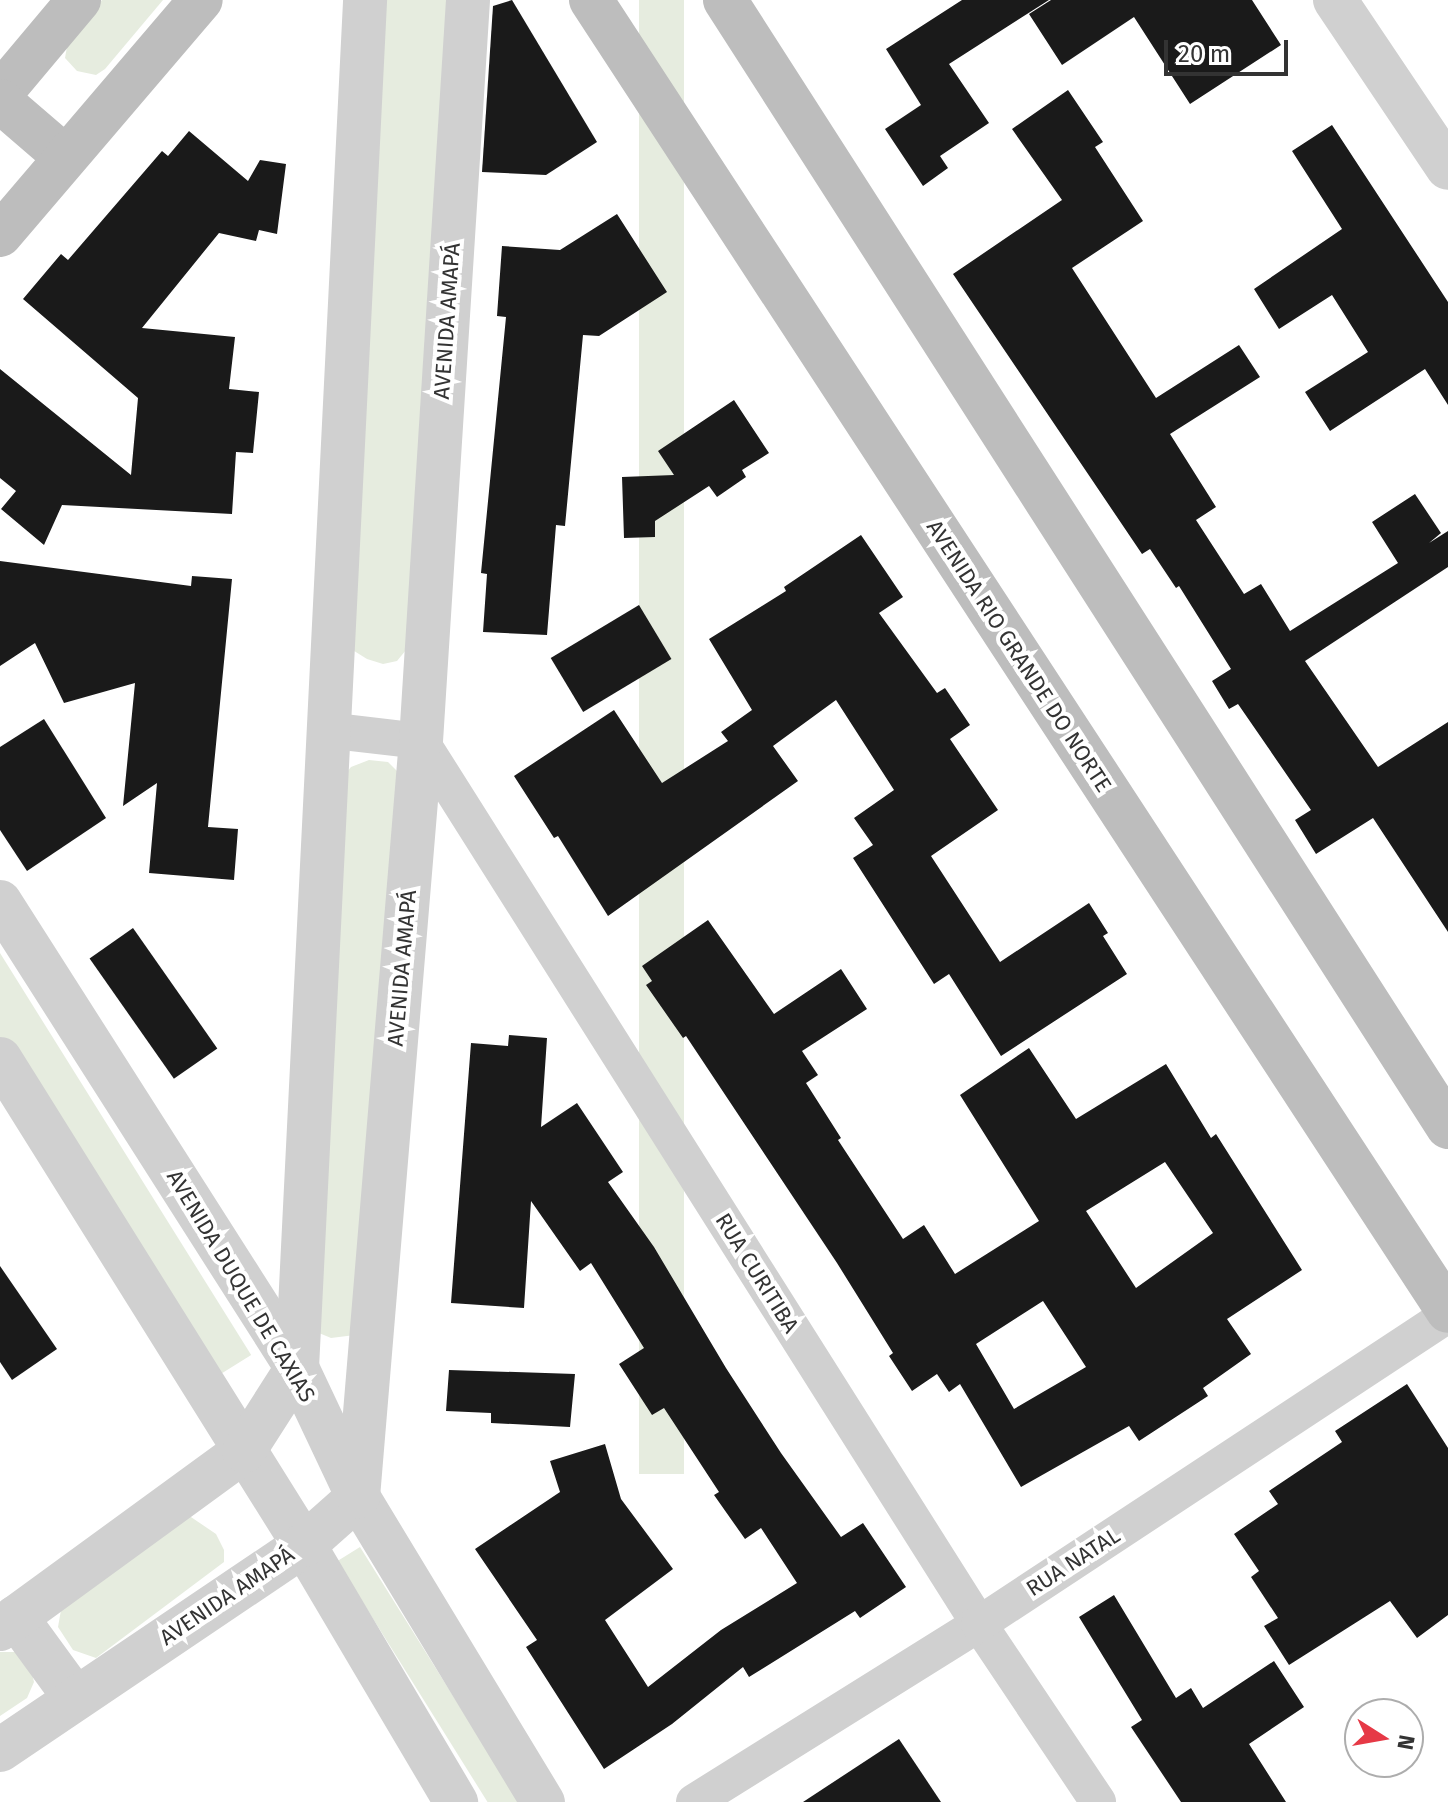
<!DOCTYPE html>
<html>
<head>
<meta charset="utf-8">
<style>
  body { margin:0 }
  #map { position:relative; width:1448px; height:1802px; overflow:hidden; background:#fff; font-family:"Fira Sans",sans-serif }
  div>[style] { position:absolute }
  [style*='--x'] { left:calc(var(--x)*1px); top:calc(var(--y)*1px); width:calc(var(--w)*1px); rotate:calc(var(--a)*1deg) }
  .green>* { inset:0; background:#e6ecdf; transform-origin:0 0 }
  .building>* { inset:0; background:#1a1a1a; transform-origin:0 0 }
  .minor>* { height:36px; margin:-18px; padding:0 18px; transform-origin:18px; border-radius:18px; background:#d0d0d0 }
  .tertiary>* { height:44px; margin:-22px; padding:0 22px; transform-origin:22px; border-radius:22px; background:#d0d0d0 }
  .secondary>* { height:44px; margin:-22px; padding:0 22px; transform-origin:22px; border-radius:22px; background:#bdbdbd }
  span { translate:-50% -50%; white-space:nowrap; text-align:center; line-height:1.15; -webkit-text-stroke:8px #fff; paint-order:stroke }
  .street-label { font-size:22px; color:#333 }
  .north { position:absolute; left:1344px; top:1698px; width:80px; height:80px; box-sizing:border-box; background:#fff; border:2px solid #adadad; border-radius:50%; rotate:101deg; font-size:22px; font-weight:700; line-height:32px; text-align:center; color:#333 }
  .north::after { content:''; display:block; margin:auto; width:28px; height:36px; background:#e63946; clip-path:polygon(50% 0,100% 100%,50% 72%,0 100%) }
  .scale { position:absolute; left:1164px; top:40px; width:124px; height:36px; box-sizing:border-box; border:4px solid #333; border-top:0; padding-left:10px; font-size:24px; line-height:28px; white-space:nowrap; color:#333; -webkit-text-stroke:6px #fff; paint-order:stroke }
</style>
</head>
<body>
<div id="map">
  <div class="green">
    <div style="clip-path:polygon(102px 0,163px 0,105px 69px,96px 75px,77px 71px,65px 58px,68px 41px)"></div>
    <div style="clip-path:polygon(386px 0,451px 0,406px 650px,397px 661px,383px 664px,367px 659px,351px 649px)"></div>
    <div style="left:639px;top:0;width:45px;height:1474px"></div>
    <div style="clip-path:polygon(369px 760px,388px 762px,402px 776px,355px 1335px,331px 1338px,319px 1333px,339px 782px,351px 767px)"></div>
    <div style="left:0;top:953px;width:474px;height:52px;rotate:58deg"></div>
    <div style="clip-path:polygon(188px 1515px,216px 1534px,224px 1550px,224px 1562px,96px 1658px,73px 1650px,58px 1627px,61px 1610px)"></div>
    <div style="left:360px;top:1547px;width:301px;height:27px;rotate:58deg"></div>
    <div style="clip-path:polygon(0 1652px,15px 1652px,30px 1665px,34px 1682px,27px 1698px,0 1716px)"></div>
  </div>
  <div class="building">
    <div style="clip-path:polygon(512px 0,597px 142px,546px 175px,482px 172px,493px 6px)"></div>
    <div style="clip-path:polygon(962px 0,1049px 0,949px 64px,989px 123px,940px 156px,948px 168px,923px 186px,885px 129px,921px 105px,886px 49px)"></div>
    <div style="clip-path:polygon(1051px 0,1252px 0,1281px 45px,1190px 104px,1134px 17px,1062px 65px,1029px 14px)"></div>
    <div style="clip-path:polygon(1068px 90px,1103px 142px,1095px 147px,1143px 221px,1072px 268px,1156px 398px,1239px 345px,1260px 377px,1170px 434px,1216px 507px,1196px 520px,1244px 594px,1261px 584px,1290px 631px,1398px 563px,1372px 522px,1415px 494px,1441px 533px,1429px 543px,1448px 531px,1448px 567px,1305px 661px,1378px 767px,1448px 722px,1448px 932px,1373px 818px,1316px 854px,1295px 820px,1311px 810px,1238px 704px,1229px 709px,1212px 681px,1231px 669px,1179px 586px,1176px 588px,1150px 549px,1142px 554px,953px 274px,1062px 200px,1012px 129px)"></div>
    <div style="clip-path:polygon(1332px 125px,1448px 302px,1448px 405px,1425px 369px,1330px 431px,1305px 392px,1368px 352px,1332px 295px,1279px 329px,1254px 289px,1342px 229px,1292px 151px)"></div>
    <div style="clip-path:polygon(189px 131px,248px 181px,260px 160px,286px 164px,277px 234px,259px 230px,256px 241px,219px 233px,142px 328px,235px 337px,229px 389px,259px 392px,253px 453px,236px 452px,232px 514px,62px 505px,44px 545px,1px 509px,16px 491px,0 478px,0 369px,131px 475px,138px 398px,23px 299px,61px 254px,68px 260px,162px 151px,168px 156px)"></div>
    <div style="clip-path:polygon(617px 214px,667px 292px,599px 336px,583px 335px,565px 526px,556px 525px,547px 635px,483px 632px,487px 574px,481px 573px,506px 317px,497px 316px,502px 246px,560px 250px)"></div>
    <div style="clip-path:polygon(734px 400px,769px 453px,742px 470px,746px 477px,717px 497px,709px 486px,655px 521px,655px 537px,624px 538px,622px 477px,674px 475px,658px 451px)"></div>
    <div style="clip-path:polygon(861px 535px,903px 597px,879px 613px,937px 693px,945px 688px,970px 725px,950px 739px,998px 810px,931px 856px,1000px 962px,1089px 903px,1108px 933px,1103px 936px,1127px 974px,1001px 1056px,949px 974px,934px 984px,853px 858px,873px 845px,854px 818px,894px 790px,836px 700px,773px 746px,798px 781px,608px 916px,558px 836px,554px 838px,514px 776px,614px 710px,662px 783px,728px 741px,721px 732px,752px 710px,709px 639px,786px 591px,784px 587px)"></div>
    <div style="clip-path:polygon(0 561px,191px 586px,192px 576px,232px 579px,208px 827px,238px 829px,234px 880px,149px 873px,157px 783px,123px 806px,135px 683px,64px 703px,35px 643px,0 666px)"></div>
    <div style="left:639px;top:605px;width:63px;height:103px;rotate:59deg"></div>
    <div style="clip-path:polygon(44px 719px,106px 818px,27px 871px,0 830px,0 747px)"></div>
    <div style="clip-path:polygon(evenodd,708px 920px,774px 1014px,841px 969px,867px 1009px,802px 1051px,818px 1075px,806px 1083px,841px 1138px,838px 1140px,903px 1239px,924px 1225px,955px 1274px,1039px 1221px,960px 1095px,1029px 1048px,1076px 1119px,1166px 1064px,1211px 1138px,1216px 1134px,1302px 1270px,1227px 1319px,1251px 1354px,1203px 1388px,1208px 1396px,1139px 1441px,1129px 1426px,1021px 1487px,960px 1384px,949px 1392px,937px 1374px,912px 1391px,889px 1356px,893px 1353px,837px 1263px,686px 1036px,683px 1038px,646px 985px,652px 981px,642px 966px,708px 920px,1165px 1162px,1213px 1233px,1136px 1288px,1086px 1211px,1165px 1162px,708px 920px,1043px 1301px,1086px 1367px,1014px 1409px,976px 1344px,1043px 1301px)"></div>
    <div style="left:133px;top:928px;width:147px;height:53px;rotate:55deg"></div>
    <div style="clip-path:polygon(509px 1035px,547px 1038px,541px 1127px,577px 1103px,623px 1172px,608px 1182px,654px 1247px,726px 1368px,781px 1453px,841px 1537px,863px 1523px,906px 1587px,860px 1618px,855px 1611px,749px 1677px,743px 1667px,672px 1724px,604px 1769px,526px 1647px,537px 1640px,475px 1549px,560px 1492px,550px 1461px,605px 1444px,621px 1499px,673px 1569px,605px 1620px,648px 1687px,721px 1630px,797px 1583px,761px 1528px,745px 1539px,714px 1495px,719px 1492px,664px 1408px,652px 1415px,619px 1364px,644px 1348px,591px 1263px,580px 1271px,531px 1201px,524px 1308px,451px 1303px,471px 1043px,508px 1046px)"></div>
    <div style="clip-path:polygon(0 1266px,57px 1349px,12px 1380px,0 1362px)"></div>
    <div style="clip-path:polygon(449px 1370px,575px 1374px,570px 1427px,491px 1423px,491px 1413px,446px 1411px)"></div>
    <div style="clip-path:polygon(1407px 1384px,1448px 1448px,1448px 1615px,1417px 1638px,1390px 1601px,1289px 1665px,1264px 1626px,1278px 1618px,1251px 1577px,1259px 1571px,1234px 1534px,1278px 1504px,1269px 1491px,1342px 1442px,1335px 1431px)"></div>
    <div style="clip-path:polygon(1114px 1595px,1176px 1698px,1191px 1688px,1203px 1708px,1274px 1661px,1304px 1707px,1249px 1744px,1286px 1802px,1181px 1802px,1131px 1727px,1142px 1720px,1079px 1617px)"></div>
    <div style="clip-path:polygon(899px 1739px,941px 1802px,803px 1802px)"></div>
  </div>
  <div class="minor">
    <div style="--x:326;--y:730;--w:96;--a:6.6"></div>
    <div style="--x:421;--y:741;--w:1045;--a:57.71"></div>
    <div style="--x:979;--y:1624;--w:214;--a:56.2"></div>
    <div style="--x:694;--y:1802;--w:336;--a:-32"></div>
    <div style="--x:979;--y:1624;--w:562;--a:-33.38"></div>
  </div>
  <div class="tertiary">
    <div style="--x:1335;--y:0;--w:202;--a:56.1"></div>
    <div style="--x:0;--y:902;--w:553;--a:57.49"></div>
    <div style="--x:297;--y:1368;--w:143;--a:64.7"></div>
    <div style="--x:358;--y:1497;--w:357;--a:58.8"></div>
    <div style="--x:0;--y:1059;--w:573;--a:57.97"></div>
    <div style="--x:304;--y:1545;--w:299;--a:59.4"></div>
    <div style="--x:16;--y:1617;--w:100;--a:53.9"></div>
    <div style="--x:0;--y:1629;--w:302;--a:-36.1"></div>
    <div style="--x:244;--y:1451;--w:98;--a:-57.4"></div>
    <div style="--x:297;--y:1368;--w:1370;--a:-87.15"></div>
    <div style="--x:0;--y:1750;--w:367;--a:-34"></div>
    <div style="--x:304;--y:1545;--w:72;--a:-41.6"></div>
    <div style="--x:358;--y:1497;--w:759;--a:-85.24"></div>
    <div style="--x:421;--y:741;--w:742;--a:-86.37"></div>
  </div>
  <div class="secondary">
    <div style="--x:591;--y:0;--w:1566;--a:56.83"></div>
    <div style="--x:725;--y:0;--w:1339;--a:57.32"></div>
    <div style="--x:0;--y:94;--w:123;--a:-50"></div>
    <div style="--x:0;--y:101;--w:84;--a:40.7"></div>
    <div style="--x:0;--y:235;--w:309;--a:-49.5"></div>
  </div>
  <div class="street-label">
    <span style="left:447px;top:321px;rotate:-86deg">AVENIDA AMAPÁ</span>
    <span style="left:1019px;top:656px;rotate:57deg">AVENIDA RIO GRANDE DO NORTE</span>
    <span style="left:402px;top:968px;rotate:-85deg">AVENIDA AMAPÁ</span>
    <span style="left:757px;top:1273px;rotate:58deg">RUA CURITIBA</span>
    <span style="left:241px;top:1286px;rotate:59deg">AVENIDA DUQUE DE CAXIAS</span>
    <span style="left:1073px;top:1562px;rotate:-33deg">RUA NATAL</span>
    <span style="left:227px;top:1596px;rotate:-34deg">AVENIDA AMAPÁ</span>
  </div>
  <div class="north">N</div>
  <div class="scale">20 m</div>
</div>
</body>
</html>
